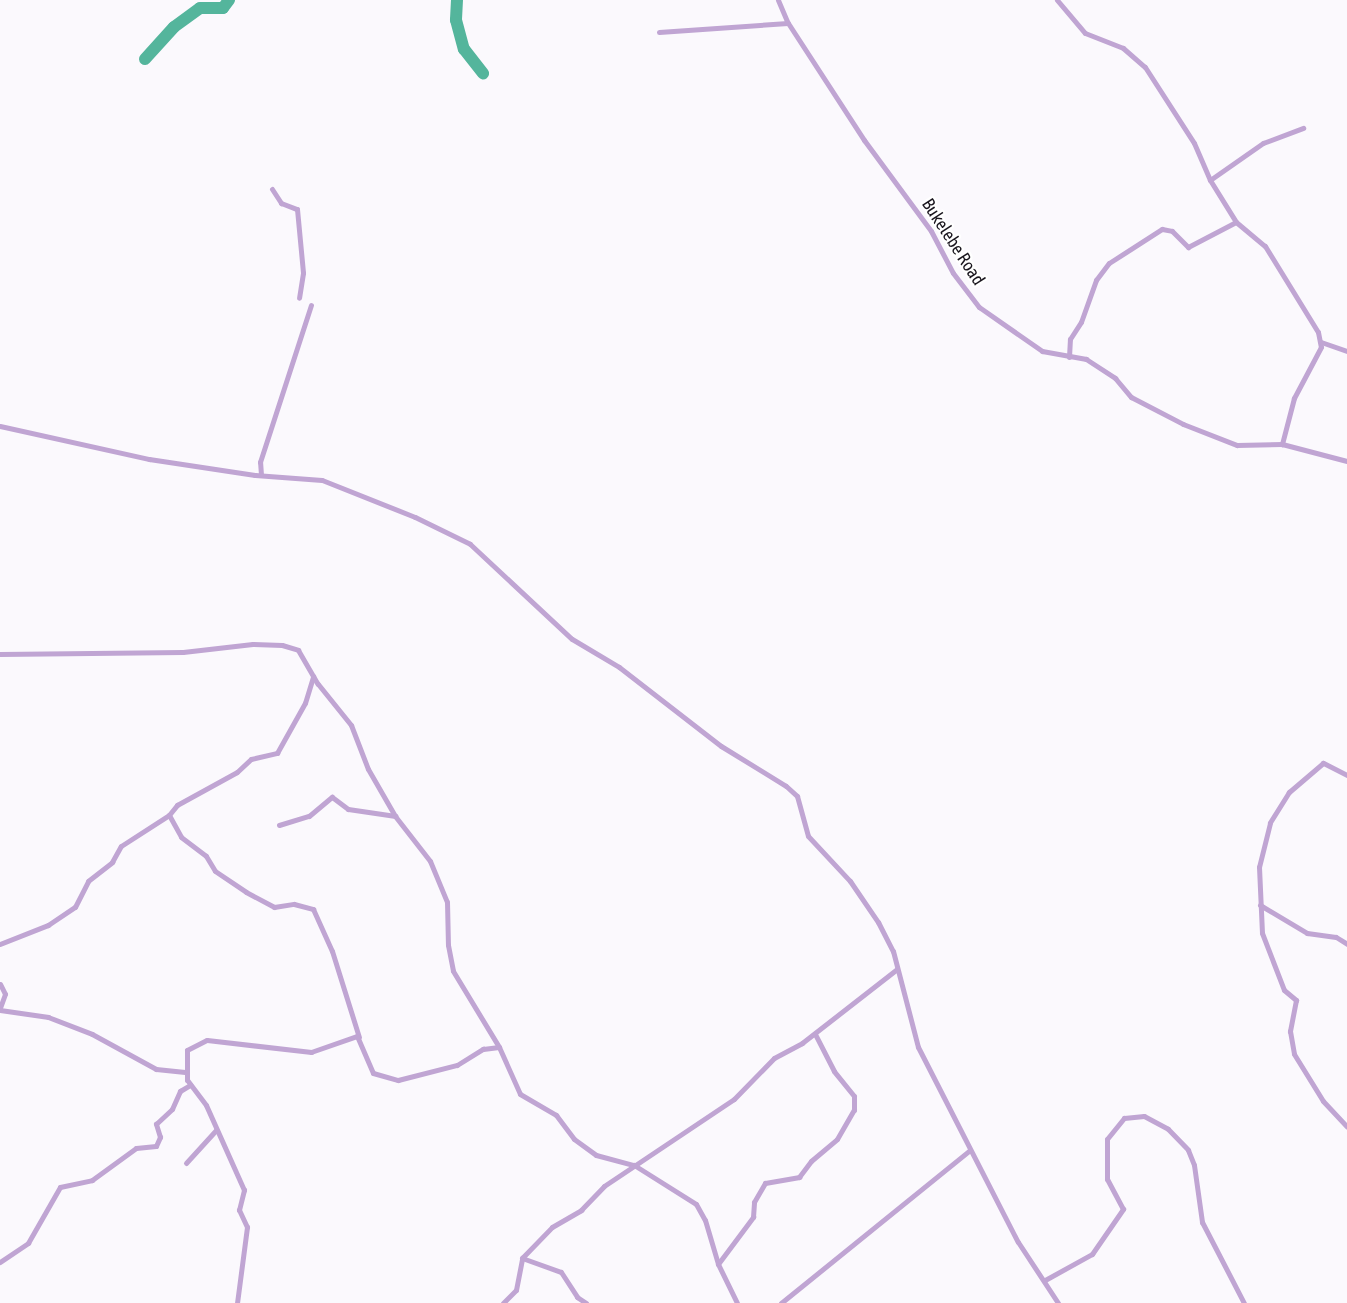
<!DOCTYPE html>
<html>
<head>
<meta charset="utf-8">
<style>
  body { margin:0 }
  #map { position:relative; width:1347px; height:1303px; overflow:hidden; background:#fbf9fd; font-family:"Asap Condensed",sans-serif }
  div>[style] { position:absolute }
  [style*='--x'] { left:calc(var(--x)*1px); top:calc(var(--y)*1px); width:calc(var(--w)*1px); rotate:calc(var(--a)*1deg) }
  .river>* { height:12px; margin:-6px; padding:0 6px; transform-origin:6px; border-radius:6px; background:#54b59c }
  .street>* { height:5px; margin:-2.5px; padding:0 2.5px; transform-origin:2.5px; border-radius:2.5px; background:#c0a5d3 }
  span { translate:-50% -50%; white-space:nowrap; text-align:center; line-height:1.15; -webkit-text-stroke:4.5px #fff; paint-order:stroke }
  .street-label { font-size:18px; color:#1a161e }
</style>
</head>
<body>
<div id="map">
  <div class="river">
    <div style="--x:457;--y:0;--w:20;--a:93"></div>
    <div style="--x:456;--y:20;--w:30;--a:75"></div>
    <div style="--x:464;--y:49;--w:31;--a:52"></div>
    <div style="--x:145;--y:59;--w:43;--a:-47.8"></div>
    <div style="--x:174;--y:27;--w:32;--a:-36"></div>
    <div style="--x:200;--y:8;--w:23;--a:0"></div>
    <div style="--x:223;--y:8;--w:10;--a:-53"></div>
  </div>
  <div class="street">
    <div style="--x:778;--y:0;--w:25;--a:67"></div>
    <div style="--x:788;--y:23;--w:140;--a:57"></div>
    <div style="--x:864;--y:140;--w:113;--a:53.6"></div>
    <div style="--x:931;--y:231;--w:47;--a:62.4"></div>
    <div style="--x:953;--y:273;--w:43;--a:52.6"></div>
    <div style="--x:979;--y:307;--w:77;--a:34.9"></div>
    <div style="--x:1042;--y:351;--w:45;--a:10.3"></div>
    <div style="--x:1086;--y:359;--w:35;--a:33"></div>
    <div style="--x:1115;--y:378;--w:25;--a:50"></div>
    <div style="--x:1131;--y:397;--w:59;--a:27.4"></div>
    <div style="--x:1183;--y:424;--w:58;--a:21.3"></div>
    <div style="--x:1237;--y:445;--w:45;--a:-1.3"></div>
    <div style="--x:1282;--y:444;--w:67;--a:14.7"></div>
    <div style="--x:1057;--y:0;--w:43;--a:49.7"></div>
    <div style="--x:1085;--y:33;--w:41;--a:21.5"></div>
    <div style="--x:1123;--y:48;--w:29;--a:41"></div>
    <div style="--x:1145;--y:67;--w:90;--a:57.2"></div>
    <div style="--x:1194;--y:143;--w:40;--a:66.6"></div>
    <div style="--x:1210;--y:180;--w:49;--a:58.2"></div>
    <div style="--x:1236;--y:222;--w:38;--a:40"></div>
    <div style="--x:1265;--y:246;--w:101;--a:58.4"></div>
    <div style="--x:1318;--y:332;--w:15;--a:79"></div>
    <div style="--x:1321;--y:347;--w:58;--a:117.9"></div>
    <div style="--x:1294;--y:398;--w:48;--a:104.6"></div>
    <div style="--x:659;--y:32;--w:129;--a:-4"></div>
    <div style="--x:1210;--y:180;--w:65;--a:-34.9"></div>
    <div style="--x:1263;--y:143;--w:43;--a:-20.6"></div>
    <div style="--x:272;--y:189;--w:17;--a:57"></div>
    <div style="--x:281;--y:203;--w:17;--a:21"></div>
    <div style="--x:297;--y:209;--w:64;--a:84.6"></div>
    <div style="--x:303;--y:273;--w:25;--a:99"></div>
    <div style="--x:1321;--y:342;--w:28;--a:19"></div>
    <div style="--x:1069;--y:357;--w:18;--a:-87"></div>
    <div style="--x:1070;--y:339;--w:20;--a:-57"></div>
    <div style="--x:1081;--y:322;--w:45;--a:-70.3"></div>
    <div style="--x:1096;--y:280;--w:21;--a:-53"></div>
    <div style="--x:1109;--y:263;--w:63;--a:-32.7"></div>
    <div style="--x:1162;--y:229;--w:10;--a:11"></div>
    <div style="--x:1172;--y:231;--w:23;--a:45"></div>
    <div style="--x:1188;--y:247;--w:54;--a:-27.5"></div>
    <div style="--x:0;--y:426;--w:153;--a:12.5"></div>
    <div style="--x:149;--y:459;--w:107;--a:8.6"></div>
    <div style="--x:255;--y:475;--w:67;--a:4.3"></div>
    <div style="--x:322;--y:480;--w:100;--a:21.7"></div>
    <div style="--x:415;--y:517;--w:61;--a:26.1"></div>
    <div style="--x:470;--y:544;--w:139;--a:43"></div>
    <div style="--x:572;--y:639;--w:55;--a:30.8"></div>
    <div style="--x:619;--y:667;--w:129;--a:37.8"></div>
    <div style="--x:721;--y:746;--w:76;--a:31.6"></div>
    <div style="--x:786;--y:786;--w:15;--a:42"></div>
    <div style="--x:797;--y:796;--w:41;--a:74.6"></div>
    <div style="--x:808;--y:836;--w:62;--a:47"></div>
    <div style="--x:850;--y:881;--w:50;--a:55.7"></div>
    <div style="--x:878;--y:922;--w:33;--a:63"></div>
    <div style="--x:893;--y:951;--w:99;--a:75.4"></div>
    <div style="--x:918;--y:1047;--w:219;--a:62.9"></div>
    <div style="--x:1018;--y:1242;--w:73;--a:56.7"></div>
    <div style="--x:261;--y:475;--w:13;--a:-94"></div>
    <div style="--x:260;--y:462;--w:165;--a:-72"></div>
    <div style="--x:0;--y:654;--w:183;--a:-0.6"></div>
    <div style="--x:183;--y:652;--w:70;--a:-6.5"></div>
    <div style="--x:253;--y:644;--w:29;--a:2"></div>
    <div style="--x:282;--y:645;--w:17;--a:17"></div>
    <div style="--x:298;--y:650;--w:39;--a:60"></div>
    <div style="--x:318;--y:684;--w:53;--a:51.2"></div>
    <div style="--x:351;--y:725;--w:47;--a:68.9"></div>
    <div style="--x:368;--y:769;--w:54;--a:60.1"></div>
    <div style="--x:395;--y:816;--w:57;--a:52.1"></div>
    <div style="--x:430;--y:861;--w:44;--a:67.5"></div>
    <div style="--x:447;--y:902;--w:43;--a:88.7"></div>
    <div style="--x:448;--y:945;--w:26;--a:79"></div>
    <div style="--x:453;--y:971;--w:89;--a:58.8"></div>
    <div style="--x:499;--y:1047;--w:51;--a:65.9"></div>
    <div style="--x:520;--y:1094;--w:42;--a:30.3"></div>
    <div style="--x:556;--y:1115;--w:30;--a:53"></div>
    <div style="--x:574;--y:1139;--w:27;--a:36"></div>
    <div style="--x:596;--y:1155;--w:39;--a:15"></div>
    <div style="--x:634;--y:1165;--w:73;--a:32.2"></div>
    <div style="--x:696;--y:1204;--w:18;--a:61"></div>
    <div style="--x:705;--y:1220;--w:46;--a:73.5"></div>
    <div style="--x:718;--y:1264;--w:43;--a:64"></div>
    <div style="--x:1347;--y:775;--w:27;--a:-153"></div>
    <div style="--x:1323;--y:763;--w:45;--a:139.5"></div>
    <div style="--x:1289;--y:792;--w:36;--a:122"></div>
    <div style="--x:1270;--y:823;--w:45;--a:104"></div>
    <div style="--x:1259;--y:867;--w:66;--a:87.4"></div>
    <div style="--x:1262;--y:933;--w:61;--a:68.9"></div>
    <div style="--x:1284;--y:990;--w:16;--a:40"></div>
    <div style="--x:1296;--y:1000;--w:32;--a:101"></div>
    <div style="--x:1290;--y:1031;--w:23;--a:80"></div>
    <div style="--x:1294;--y:1054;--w:55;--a:58.3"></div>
    <div style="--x:1323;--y:1101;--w:35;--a:47"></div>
    <div style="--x:169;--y:815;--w:25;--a:61"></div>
    <div style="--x:181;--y:837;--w:31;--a:37"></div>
    <div style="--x:206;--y:856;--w:17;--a:59"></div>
    <div style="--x:215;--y:871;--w:37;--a:34"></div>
    <div style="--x:246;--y:892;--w:32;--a:28"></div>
    <div style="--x:274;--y:907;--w:20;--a:-9"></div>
    <div style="--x:294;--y:904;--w:20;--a:15"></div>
    <div style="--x:313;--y:909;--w:46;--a:65.7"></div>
    <div style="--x:332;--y:951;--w:90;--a:72.6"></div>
    <div style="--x:279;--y:825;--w:31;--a:-17"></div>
    <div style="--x:309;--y:816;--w:30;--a:-40"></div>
    <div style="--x:332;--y:797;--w:20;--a:37"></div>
    <div style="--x:348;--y:809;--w:48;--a:8.5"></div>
    <div style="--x:1260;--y:905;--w:55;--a:30.8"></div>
    <div style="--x:1307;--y:933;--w:29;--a:8"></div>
    <div style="--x:1336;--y:937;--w:13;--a:32"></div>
    <div style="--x:0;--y:944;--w:52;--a:-21.6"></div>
    <div style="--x:48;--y:925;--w:32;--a:-34"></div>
    <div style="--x:75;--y:907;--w:29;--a:-63"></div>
    <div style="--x:88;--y:881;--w:31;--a:-38"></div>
    <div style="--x:112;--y:862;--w:18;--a:-61"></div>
    <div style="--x:121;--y:846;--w:57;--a:-32.9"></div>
    <div style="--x:169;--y:815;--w:13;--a:-51"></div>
    <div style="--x:177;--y:805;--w:68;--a:-28.8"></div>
    <div style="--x:237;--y:772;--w:19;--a:-43"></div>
    <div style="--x:251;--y:759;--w:27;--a:-13"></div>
    <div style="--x:277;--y:753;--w:57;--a:-60.8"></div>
    <div style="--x:305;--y:703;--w:28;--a:-73"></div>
    <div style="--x:0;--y:984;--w:11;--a:63"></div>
    <div style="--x:5;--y:994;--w:15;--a:110"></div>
    <div style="--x:0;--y:1010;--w:49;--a:8.3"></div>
    <div style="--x:48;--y:1017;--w:47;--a:21.1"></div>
    <div style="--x:92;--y:1034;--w:73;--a:28.7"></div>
    <div style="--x:156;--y:1069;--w:29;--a:6"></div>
    <div style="--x:186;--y:1163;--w:45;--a:-47.7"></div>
    <div style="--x:522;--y:1258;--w:41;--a:19.7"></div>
    <div style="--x:561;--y:1272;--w:30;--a:57"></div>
    <div style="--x:577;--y:1297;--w:11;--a:34"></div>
    <div style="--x:0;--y:1262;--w:34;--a:-34"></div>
    <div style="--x:28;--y:1243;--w:64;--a:-60.3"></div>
    <div style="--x:60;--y:1187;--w:33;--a:-12"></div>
    <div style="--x:92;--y:1180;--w:54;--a:-36"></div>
    <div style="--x:136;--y:1148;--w:20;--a:-6"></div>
    <div style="--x:156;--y:1146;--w:10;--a:-66"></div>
    <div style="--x:160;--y:1137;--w:14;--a:-107"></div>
    <div style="--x:156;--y:1124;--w:22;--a:-43"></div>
    <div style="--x:172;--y:1109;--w:20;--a:-66"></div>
    <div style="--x:180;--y:1091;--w:12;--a:-31"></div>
    <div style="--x:718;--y:1264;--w:59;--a:-53.3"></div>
    <div style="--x:753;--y:1217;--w:15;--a:-86"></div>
    <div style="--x:754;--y:1202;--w:22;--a:-60"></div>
    <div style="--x:765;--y:1183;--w:35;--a:-10"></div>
    <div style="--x:799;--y:1177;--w:20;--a:-53"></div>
    <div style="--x:811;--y:1161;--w:34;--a:-40"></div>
    <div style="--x:837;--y:1139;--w:34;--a:-60"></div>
    <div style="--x:854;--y:1110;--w:14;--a:-90"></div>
    <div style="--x:854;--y:1096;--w:32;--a:-129"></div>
    <div style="--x:834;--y:1071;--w:42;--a:-117.2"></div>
    <div style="--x:1045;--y:1280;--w:54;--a:-29"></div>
    <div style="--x:1092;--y:1254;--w:55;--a:-55.4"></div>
    <div style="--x:1123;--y:1209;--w:34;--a:-118"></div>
    <div style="--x:1107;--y:1179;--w:40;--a:-90"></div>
    <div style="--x:1107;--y:1139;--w:27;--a:-51"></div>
    <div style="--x:1124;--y:1118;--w:20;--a:-6"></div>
    <div style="--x:1144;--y:1116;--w:27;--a:28"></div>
    <div style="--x:1168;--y:1129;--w:29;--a:46"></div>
    <div style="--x:1188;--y:1150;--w:16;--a:68"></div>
    <div style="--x:1194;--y:1165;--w:58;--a:82"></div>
    <div style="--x:1202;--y:1222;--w:91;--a:62.6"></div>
    <div style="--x:237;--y:1303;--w:77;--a:-82.5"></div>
    <div style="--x:247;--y:1227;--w:19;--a:-115"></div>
    <div style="--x:239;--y:1210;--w:21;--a:-76"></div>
    <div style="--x:244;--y:1190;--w:93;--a:-114.1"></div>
    <div style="--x:206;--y:1105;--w:31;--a:-127"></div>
    <div style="--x:187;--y:1080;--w:30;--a:-90"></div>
    <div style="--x:187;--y:1050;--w:22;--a:-27"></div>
    <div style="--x:207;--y:1040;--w:105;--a:6.6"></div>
    <div style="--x:311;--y:1052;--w:49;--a:-19.2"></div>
    <div style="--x:357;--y:1036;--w:40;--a:66.6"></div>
    <div style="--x:373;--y:1073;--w:26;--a:16"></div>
    <div style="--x:398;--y:1080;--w:61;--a:-14.3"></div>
    <div style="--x:457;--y:1065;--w:31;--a:-32"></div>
    <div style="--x:483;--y:1049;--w:16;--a:-7"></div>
    <div style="--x:503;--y:1303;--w:18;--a:-45"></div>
    <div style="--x:516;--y:1290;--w:33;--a:-79"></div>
    <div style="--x:522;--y:1258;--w:43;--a:-45.9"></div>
    <div style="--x:552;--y:1227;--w:34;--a:-30"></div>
    <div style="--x:581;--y:1210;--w:33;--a:-46"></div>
    <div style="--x:604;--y:1186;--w:156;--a:-33.8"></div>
    <div style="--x:734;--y:1099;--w:57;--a:-45.7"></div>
    <div style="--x:774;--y:1058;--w:32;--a:-28"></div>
    <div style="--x:802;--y:1043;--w:120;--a:-37.9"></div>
    <div style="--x:781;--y:1303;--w:243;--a:-39"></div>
  </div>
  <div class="street-label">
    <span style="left:953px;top:242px;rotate:57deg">Bukelebe Road</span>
  </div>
</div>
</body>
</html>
